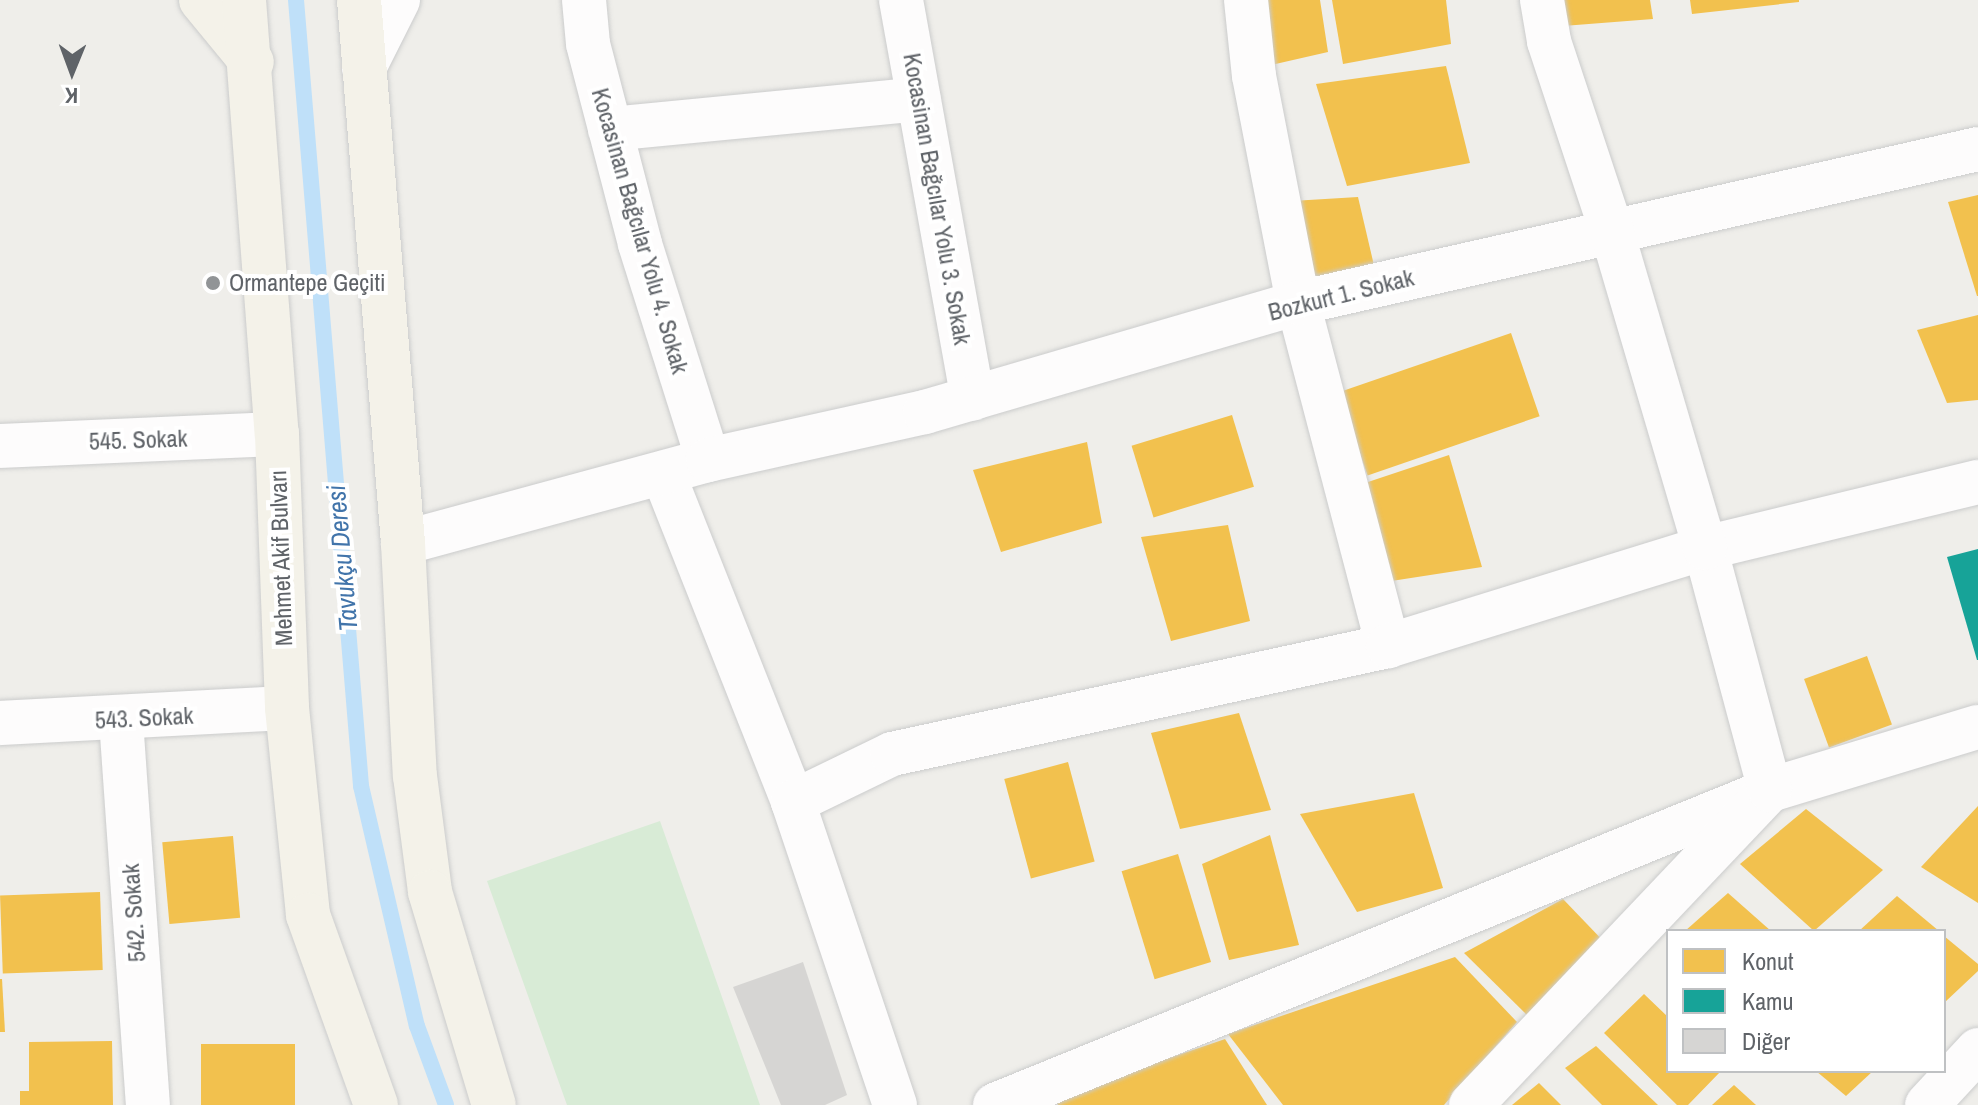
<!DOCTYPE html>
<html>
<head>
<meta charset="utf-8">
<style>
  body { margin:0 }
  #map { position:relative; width:1978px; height:1105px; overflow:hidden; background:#efeeea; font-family:"Archivo Narrow",sans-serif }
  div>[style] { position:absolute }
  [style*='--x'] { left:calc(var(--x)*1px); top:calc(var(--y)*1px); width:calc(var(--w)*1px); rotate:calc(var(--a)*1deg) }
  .green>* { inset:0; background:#d8ebd6 }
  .homes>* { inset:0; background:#f2c14e; transform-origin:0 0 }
  .public>* { inset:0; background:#17a398 }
  .stream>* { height:16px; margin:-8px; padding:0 8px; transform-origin:8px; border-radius:8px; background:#bfe0f9 }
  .building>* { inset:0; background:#d6d5d3 }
  .roads { filter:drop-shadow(0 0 2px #cbcccc) drop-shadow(0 0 2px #cbcccc) }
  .street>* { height:44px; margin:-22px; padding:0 22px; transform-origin:22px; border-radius:22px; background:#fdfcfc }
  .secondary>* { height:44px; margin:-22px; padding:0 22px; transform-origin:22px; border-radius:22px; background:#fdfcfc }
  .primary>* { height:44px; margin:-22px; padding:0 22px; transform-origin:22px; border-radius:22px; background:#f4f2e9 }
  .dots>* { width:22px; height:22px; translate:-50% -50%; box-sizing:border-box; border:4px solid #fff; border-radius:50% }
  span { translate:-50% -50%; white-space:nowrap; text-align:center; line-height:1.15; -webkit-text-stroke:8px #fff; paint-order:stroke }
  .street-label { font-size:24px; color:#5f6368 }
  .poi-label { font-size:24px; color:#5f6368 }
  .left { translate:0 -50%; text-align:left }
  .water-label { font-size:26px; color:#4174aa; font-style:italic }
  .legend { position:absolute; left:1666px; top:929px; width:280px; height:144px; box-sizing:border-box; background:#fff; border:2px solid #bfc1c3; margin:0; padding:10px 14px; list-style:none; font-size:24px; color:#5f6368 }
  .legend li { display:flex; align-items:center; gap:16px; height:40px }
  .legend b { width:40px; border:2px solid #bfc1c3 }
  .north { position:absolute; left:32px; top:32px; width:80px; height:80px; -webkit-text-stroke:6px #fff; paint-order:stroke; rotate:181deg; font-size:22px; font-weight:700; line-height:32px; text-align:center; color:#5f6368 }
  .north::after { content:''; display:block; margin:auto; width:28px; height:36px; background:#5f6368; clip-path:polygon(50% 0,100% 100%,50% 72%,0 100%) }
</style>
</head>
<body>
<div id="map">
  <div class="green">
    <div style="clip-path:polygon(660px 821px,760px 1105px,567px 1105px,487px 881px)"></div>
  </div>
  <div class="homes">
    <div style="clip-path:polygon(1259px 0,1320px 0,1328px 52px,1267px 66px)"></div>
    <div style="clip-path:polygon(1332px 0,1446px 0,1451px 44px,1343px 64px)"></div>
    <div style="clip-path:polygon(1558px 0,1650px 0,1653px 19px,1563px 26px)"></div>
    <div style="clip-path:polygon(1690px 0,1799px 0,1799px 2px,1692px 14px)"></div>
    <div style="clip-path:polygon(1446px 66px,1470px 163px,1347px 186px,1316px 84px)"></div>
    <div style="clip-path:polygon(1978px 195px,1978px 296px,1977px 296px,1948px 202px)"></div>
    <div style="clip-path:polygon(1358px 197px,1376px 274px,1309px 287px,1292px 201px)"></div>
    <div style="clip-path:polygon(1978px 315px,1978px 400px,1947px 403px,1917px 330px)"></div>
    <div style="left:1511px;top:333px;width:88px;height:182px;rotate:71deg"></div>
    <div style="left:1232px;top:415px;width:75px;height:105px;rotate:73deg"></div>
    <div style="clip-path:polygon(1087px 442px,1102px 523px,1001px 552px,973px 470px)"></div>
    <div style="clip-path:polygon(1449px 455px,1482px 567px,1385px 582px,1359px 485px)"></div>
    <div style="clip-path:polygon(1228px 525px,1250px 621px,1171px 641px,1141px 537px)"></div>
    <div style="left:1867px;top:656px;width:73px;height:67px;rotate:70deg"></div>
    <div style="clip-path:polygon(1239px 713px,1271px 810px,1180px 829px,1151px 733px)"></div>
    <div style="left:1068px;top:762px;width:103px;height:66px;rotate:75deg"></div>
    <div style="clip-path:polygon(1414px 793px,1443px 888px,1357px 912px,1300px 814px)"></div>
    <div style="clip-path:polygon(1978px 806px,1978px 903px,1921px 867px)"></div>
    <div style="clip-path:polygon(1806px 809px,1883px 870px,1814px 931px,1740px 864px)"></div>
    <div style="clip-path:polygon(1270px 835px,1299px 945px,1229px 960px,1202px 864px)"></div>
    <div style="left:233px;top:836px;width:82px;height:71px;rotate:85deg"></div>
    <div style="left:1178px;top:854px;width:113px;height:59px;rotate:73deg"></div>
    <div style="left:100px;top:892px;width:78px;height:100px;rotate:88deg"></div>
    <div style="clip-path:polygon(1728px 893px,1771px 931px,1685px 931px)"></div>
    <div style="clip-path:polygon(1897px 896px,1939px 931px,1859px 931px)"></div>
    <div style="clip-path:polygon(1563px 899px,1609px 947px,1534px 1022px,1464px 953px)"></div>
    <div style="clip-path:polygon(1944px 936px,1978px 964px,1978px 971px,1944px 1003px)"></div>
    <div style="clip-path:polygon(1455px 957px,1517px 1022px,1444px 1105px,1283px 1105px,1228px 1034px)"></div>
    <div style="clip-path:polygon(0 979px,2px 979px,5px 1032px,0 1032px)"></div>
    <div style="clip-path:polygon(1644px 994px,1668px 1017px,1668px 1071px,1721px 1071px,1688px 1105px,1677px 1105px,1604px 1033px)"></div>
    <div style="clip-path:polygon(1225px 1039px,1267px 1105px,1058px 1105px,1055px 1097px)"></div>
    <div style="clip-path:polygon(112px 1041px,113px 1105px,20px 1105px,20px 1091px,29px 1091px,29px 1042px)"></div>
    <div style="left:201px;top:1044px;width:94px;height:61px"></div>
    <div style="clip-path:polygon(1596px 1046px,1658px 1105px,1602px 1105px,1565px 1068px)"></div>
    <div style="clip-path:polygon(1816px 1071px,1873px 1071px,1846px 1096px)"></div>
    <div style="clip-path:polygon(1539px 1083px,1561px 1105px,1512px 1105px)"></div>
    <div style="clip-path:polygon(1734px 1085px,1756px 1105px,1712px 1105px)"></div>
  </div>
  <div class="public">
    <div style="clip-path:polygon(1978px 549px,1978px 660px,1977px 660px,1947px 557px)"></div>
  </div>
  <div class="stream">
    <div style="--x:296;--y:0;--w:789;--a:85.27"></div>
    <div style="--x:361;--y:786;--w:246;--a:76.9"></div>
    <div style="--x:417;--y:1026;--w:84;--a:69.8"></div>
  </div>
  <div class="building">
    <div style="clip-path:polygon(803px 962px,847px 1095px,825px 1105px,781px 1105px,733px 987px)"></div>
  </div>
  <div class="roads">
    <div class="street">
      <div style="--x:584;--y:0;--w:44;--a:84.8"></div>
      <div style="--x:588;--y:44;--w:207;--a:75.4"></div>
      <div style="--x:640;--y:244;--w:226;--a:72.5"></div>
      <div style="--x:901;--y:0;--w:405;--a:79.8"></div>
      <div style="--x:1246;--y:0;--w:76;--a:84"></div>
      <div style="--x:1254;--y:76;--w:231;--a:79"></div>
      <div style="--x:1298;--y:303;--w:355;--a:75.3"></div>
      <div style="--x:610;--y:129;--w:310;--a:-5.5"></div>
      <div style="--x:0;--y:446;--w:277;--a:-2.5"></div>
      <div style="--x:663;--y:473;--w:354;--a:68.4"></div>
      <div style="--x:403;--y:543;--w:316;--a:-15.2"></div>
      <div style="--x:708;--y:460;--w:222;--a:-12.5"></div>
      <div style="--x:925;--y:412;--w:389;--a:-16.3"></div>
      <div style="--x:1298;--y:303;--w:697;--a:-12.76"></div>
      <div style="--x:121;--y:720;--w:386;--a:86"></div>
      <div style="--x:0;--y:723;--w:287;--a:-3"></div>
      <div style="--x:895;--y:1105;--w:320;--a:-108.6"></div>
      <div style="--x:793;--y:802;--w:110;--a:-25.9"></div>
      <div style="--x:892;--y:754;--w:508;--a:-12.28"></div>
      <div style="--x:1388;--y:646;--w:332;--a:-17.2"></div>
      <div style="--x:1705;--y:548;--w:281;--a:-13.6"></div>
      <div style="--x:995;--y:1105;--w:837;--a:-22.12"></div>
      <div style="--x:1770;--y:790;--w:217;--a:-16.9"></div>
      <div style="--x:1471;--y:1105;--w:434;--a:-46.5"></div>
      <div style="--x:1770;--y:790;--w:251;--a:-105"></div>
      <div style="--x:1705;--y:548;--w:329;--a:-106.4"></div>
      <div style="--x:1612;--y:232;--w:201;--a:-108.3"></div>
      <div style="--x:1549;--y:41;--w:42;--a:-99.7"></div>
    </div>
    <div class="secondary">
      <div style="--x:364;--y:68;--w:76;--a:-63.4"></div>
      <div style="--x:1927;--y:1105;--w:75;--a:-47.2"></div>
    </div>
    <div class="primary">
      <div style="--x:201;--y:0;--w:80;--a:50.6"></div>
      <div style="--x:244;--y:0;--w:435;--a:85.7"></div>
      <div style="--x:277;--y:434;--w:274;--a:87.9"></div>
      <div style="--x:287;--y:708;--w:208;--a:84.2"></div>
      <div style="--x:308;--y:915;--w:202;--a:70.3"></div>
      <div style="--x:359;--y:0;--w:545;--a:85.37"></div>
      <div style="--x:403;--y:543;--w:233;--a:87.1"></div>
      <div style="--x:415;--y:776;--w:117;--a:82.6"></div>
      <div style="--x:430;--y:892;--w:222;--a:73.3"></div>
    </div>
  </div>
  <div class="dots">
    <div style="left:213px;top:283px;background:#919496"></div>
  </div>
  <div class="street-label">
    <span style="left:937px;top:199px;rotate:80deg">Kocasinan Bağcılar Yolu 3. Sokak</span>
    <span style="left:640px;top:231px;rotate:74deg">Kocasinan Bağcılar Yolu 4. Sokak</span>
    <span style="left:1341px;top:295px;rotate:-14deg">Bozkurt 1. Sokak</span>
    <span style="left:138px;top:440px;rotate:-2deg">545. Sokak</span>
    <span style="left:281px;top:558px;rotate:-92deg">Mehmet Akif Bulvarı</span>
    <span style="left:144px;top:718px;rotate:-3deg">543. Sokak</span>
    <span style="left:134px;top:913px;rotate:-94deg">542. Sokak</span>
  </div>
  <div class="poi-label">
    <span class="left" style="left:229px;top:283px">Ormantepe Geçiti</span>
  </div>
  <div class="water-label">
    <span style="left:342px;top:558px;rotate:-95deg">Tavukçu Deresi</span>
  </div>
  <ul class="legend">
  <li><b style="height:22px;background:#f2c14e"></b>Konut</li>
  <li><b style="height:22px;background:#17a398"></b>Kamu</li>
  <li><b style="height:22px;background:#d6d5d3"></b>Diğer</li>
  </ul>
  <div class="north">K</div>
</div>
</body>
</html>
